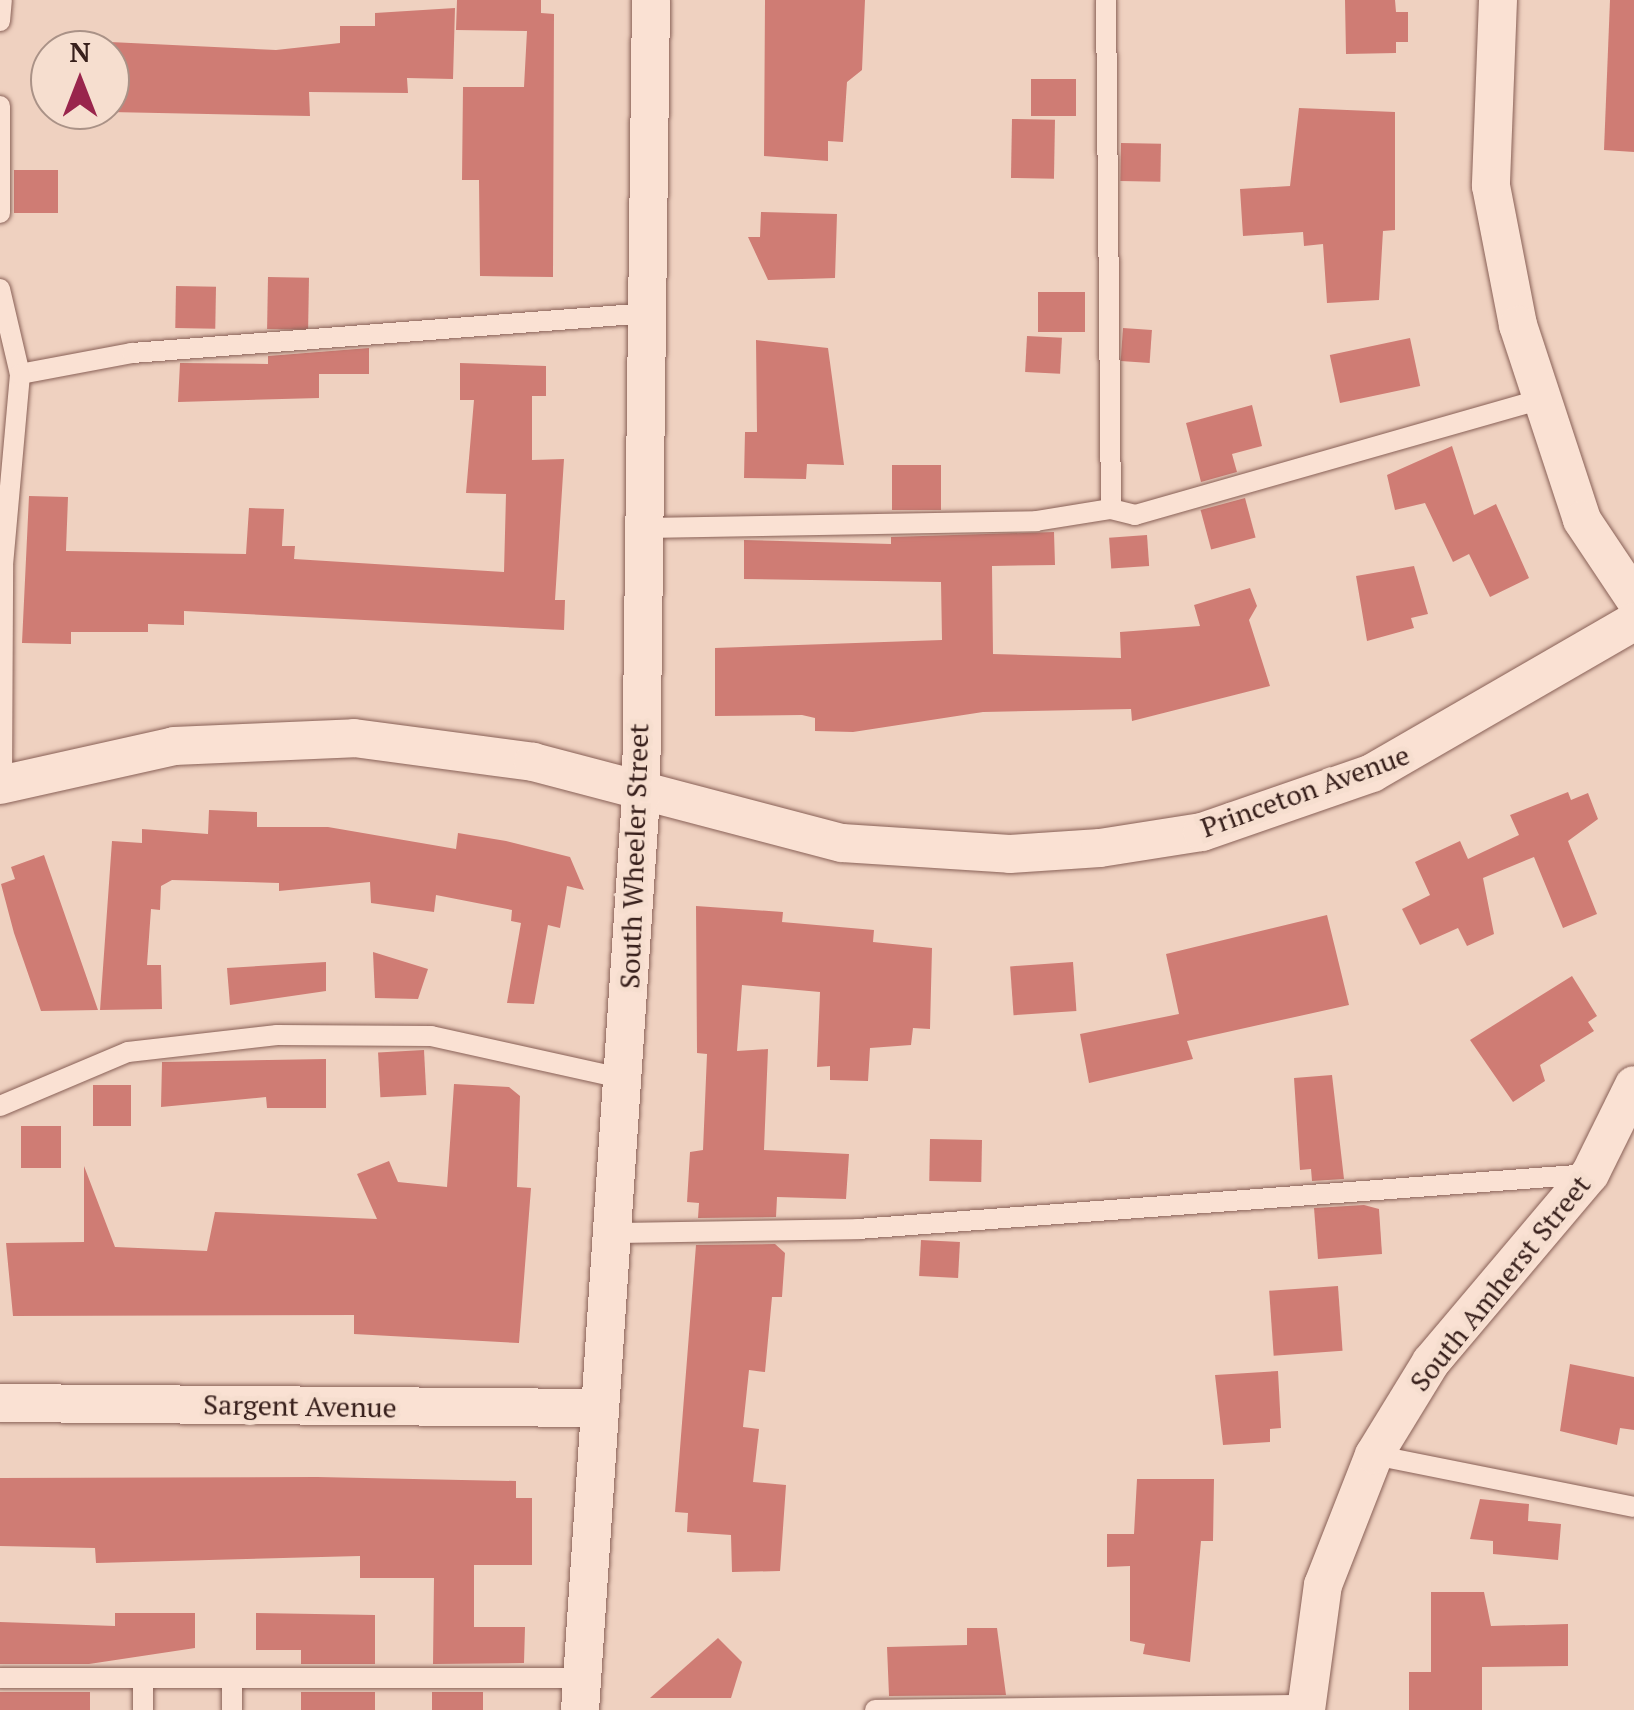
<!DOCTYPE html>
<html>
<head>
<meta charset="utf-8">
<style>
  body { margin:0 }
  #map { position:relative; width:1634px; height:1710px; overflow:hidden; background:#efd1c0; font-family:"PT Serif",serif }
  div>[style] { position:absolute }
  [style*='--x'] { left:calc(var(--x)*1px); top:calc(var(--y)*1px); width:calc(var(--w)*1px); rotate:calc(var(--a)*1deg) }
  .building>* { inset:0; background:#cf7c74; transform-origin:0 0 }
  .roads { filter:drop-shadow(0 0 2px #896157) drop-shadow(0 0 2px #896157) }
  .lane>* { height:20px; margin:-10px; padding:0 10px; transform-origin:10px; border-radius:10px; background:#fae1d3 }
  .street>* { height:38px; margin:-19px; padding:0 19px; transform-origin:19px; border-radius:19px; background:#fae1d3 }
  span { translate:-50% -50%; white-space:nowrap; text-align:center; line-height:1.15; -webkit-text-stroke:10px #f6decf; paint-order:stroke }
  .street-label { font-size:28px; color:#38201c }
  .north { position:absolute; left:30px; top:30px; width:100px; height:100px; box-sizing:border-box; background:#f6decf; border:2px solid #aa9287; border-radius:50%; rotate:0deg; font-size:28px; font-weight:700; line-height:40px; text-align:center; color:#38201c }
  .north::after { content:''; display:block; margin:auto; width:35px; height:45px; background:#99254c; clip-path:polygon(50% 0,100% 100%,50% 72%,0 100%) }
</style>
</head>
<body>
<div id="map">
  <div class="building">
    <div style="clip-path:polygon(457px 0,541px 0,541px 13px,554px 14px,553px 277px,480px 276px,479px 180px,462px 180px,463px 87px,524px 87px,527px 31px,456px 30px)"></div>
    <div style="clip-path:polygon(765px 0,865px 0,862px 70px,847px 82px,843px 142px,828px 141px,828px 161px,764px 156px)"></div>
    <div style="clip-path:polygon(1345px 0,1395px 0,1396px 12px,1408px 12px,1408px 42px,1396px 42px,1396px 53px,1346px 54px)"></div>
    <div style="clip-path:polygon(1610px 0,1634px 0,1634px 152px,1604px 150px)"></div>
    <div style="clip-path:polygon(455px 8px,453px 79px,407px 78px,408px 93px,309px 92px,310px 116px,110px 112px,110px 42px,276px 50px,340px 43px,340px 26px,375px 26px,375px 13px)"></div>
    <div style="left:1031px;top:79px;width:45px;height:37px"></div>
    <div style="clip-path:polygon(1299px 108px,1395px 112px,1395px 230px,1383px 231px,1379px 300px,1327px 303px,1323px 244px,1304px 246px,1303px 232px,1243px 236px,1240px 189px,1290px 186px)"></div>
    <div style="left:1012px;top:119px;width:43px;height:59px;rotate:1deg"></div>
    <div style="left:1121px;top:143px;width:40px;height:38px;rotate:1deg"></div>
    <div style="left:14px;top:170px;width:44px;height:43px"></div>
    <div style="clip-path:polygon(761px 212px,837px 214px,835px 278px,768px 280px,748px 237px,760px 237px)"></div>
    <div style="left:268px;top:277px;width:41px;height:52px;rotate:1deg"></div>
    <div style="left:176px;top:286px;width:40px;height:42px;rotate:1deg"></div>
    <div style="left:1085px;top:292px;width:40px;height:47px;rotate:90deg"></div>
    <div style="left:1123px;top:328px;width:29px;height:33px;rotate:4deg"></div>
    <div style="left:1027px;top:336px;width:35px;height:36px;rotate:3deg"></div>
    <div style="left:1410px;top:338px;width:49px;height:82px;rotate:78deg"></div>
    <div style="clip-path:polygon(756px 340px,828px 348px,844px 465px,807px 464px,806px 479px,744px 478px,745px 432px,757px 432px)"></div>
    <div style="clip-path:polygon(369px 348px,369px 374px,319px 374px,319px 398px,178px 402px,180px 363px,268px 364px,268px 356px)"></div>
    <div style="clip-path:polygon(460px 363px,546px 366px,546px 396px,532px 396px,532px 460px,564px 459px,555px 600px,565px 600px,564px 630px,184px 611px,184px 625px,148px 624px,148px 632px,71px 632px,71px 644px,22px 643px,29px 496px,68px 497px,66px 551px,246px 554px,249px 508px,284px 509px,282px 546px,295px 546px,294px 559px,504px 572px,506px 494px,466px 493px,474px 400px,460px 400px)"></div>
    <div style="clip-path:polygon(1252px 405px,1262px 446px,1232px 454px,1237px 472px,1201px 482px,1186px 423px)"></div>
    <div style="clip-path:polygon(1452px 446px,1474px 515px,1496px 504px,1529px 578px,1490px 597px,1469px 554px,1453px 562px,1425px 503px,1395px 510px,1387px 475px)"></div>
    <div style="left:892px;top:465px;width:49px;height:45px"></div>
    <div style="left:1245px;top:498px;width:41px;height:46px;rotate:75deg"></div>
    <div style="clip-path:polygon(1054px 532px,1055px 565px,992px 566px,993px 654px,1121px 658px,1120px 632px,1200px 626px,1194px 605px,1250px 588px,1257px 606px,1249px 620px,1270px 686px,1132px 721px,1131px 709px,983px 712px,853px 732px,815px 731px,815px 718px,802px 715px,715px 716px,715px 648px,942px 640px,941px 582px,744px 579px,744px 540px,891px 544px,891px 537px)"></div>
    <div style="left:1147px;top:535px;width:31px;height:38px;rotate:86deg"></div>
    <div style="clip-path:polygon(1414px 566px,1428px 614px,1411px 618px,1414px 628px,1367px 641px,1356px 576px)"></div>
    <div style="clip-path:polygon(1568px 792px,1571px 800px,1588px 793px,1598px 819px,1568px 841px,1597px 914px,1563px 928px,1534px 857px,1483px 878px,1494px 934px,1467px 946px,1458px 928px,1420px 945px,1402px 909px,1430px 895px,1415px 862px,1460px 841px,1468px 859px,1519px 835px,1510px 815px)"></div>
    <div style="clip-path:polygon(209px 810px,257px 812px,257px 827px,328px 827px,456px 849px,458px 833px,506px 841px,570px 857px,584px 890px,567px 886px,560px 928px,548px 925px,534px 1004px,507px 1003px,521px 923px,511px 921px,512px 910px,436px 895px,434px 912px,371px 903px,370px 882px,279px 891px,279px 883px,172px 880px,161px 886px,160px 910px,151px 909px,147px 965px,161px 965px,162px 1009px,100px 1010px,112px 841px,142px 843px,142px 829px,208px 834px)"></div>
    <div style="clip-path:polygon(44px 855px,98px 1010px,41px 1011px,14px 933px,1px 884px,15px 879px,11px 867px)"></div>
    <div style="clip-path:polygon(696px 906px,783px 912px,782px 922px,874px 930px,873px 942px,932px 948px,930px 1029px,913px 1028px,911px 1045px,870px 1048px,868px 1081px,830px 1080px,830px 1066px,817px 1067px,820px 992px,742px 985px,737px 1051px,768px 1049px,764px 1150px,849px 1154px,846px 1199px,777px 1197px,776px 1217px,698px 1218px,699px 1203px,687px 1202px,690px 1152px,703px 1150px,707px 1054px,697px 1053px)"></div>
    <div style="clip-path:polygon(1327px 915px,1349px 1005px,1187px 1041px,1193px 1059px,1089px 1083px,1080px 1034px,1179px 1014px,1166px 954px)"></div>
    <div style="clip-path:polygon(373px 952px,428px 969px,418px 999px,375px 998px)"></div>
    <div style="clip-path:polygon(326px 962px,326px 991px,230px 1005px,227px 968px)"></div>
    <div style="left:1073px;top:962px;width:49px;height:63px;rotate:86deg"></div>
    <div style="clip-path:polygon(1572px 976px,1597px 1016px,1588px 1022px,1594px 1031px,1540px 1065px,1545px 1081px,1513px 1102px,1470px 1040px)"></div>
    <div style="left:424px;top:1050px;width:45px;height:46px;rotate:87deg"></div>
    <div style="clip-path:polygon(326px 1059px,326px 1108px,267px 1108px,266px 1097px,161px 1107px,162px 1062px)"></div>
    <div style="clip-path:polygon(1332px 1075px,1344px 1179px,1312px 1181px,1311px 1169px,1300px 1170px,1294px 1078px)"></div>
    <div style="clip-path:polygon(454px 1084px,509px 1087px,520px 1096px,517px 1187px,531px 1188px,519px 1343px,354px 1334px,354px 1315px,13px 1316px,6px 1243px,84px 1242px,84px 1166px,115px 1247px,207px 1251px,215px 1212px,377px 1219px,357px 1174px,389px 1161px,398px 1182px,447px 1187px)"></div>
    <div style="left:93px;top:1085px;width:38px;height:41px"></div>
    <div style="left:21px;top:1126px;width:40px;height:42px"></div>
    <div style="left:930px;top:1139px;width:52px;height:42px;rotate:1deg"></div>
    <div style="clip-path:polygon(1364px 1205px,1379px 1209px,1382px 1254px,1318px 1259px,1314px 1208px)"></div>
    <div style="left:921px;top:1240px;width:39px;height:36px;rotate:3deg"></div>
    <div style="clip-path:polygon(775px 1244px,785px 1253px,782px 1297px,772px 1297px,765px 1372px,749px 1370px,743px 1427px,759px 1429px,753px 1482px,786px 1485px,780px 1571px,732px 1572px,731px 1535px,687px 1532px,688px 1513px,675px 1512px,696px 1245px)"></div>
    <div style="left:1338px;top:1286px;width:65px;height:69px;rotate:86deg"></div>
    <div style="clip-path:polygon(1570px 1364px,1634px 1377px,1634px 1430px,1620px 1428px,1617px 1445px,1560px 1431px)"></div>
    <div style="clip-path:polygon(1278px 1371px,1281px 1428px,1270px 1429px,1270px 1442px,1223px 1445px,1215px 1375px)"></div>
    <div style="clip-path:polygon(317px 1477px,516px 1481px,516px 1498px,532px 1498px,532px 1565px,474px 1565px,474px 1627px,525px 1627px,524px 1663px,433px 1664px,434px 1578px,360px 1578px,360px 1556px,96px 1563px,95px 1548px,0 1546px,0 1478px)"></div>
    <div style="clip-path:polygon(1137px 1479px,1214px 1479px,1213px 1541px,1201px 1541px,1190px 1662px,1143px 1654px,1145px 1644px,1130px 1641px,1130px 1566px,1107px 1567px,1107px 1534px,1134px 1534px)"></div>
    <div style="clip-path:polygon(1480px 1499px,1529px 1504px,1528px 1521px,1561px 1524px,1558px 1560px,1493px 1554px,1493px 1541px,1470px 1539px)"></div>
    <div style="clip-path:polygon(1431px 1592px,1484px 1592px,1491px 1626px,1568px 1624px,1568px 1666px,1482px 1667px,1482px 1710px,1409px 1710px,1409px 1672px,1431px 1672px)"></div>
    <div style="clip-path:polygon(115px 1613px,195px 1613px,195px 1648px,89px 1664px,0 1664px,0 1622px,115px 1626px)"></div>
    <div style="clip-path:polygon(256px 1613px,375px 1615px,375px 1664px,301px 1664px,301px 1650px,256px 1650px)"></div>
    <div style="clip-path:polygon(967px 1628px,997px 1628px,1006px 1695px,889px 1696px,887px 1647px,967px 1645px)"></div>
    <div style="clip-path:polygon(718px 1638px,742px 1662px,731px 1698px,650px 1698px)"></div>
    <div style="left:0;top:1692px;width:90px;height:18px"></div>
    <div style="left:301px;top:1692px;width:74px;height:18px"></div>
    <div style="left:432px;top:1692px;width:51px;height:18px"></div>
  </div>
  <div class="roads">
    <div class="lane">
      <div style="--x:1106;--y:0;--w:509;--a:89.44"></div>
      <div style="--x:1111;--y:509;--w:25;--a:14"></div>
      <div style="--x:1135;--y:515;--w:420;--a:-15.9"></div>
      <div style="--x:0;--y:21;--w:21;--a:-85"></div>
      <div style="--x:0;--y:106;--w:107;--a:90"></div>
      <div style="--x:0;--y:289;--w:87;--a:76.8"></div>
      <div style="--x:646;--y:528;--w:390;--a:-1"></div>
      <div style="--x:1036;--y:521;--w:76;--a:-9.1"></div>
      <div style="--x:2;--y:784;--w:219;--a:-89.7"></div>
      <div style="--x:3;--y:565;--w:192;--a:-84.9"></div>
      <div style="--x:20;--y:374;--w:114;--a:-10.6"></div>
      <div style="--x:132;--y:353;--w:518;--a:-4.43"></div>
      <div style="--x:0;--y:1106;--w:139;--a:-22.9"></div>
      <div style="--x:128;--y:1052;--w:150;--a:-6.5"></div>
      <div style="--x:277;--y:1035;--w:154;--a:0.4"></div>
      <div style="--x:431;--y:1036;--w:199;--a:12.5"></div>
      <div style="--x:613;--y:1233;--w:245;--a:-0.9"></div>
      <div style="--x:858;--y:1229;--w:733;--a:-4.3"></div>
      <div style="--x:1374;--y:1455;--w:265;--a:11.3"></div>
      <div style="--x:0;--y:1678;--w:582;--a:0"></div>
      <div style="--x:143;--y:1678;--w:32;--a:90"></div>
      <div style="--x:232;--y:1710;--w:32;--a:-90"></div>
      <div style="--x:875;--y:1710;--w:430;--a:-0.7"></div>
    </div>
    <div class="street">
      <div style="--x:1498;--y:0;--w:186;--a:92.2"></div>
      <div style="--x:1491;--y:186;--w:142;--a:79"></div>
      <div style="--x:1518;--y:325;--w:205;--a:71.8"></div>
      <div style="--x:1582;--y:520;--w:94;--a:56.3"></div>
      <div style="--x:0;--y:785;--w:178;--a:-12.6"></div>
      <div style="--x:174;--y:746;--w:180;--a:-2.5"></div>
      <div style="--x:354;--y:738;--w:181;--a:7.6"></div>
      <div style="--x:533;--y:762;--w:319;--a:14.7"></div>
      <div style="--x:842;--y:843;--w:168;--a:3.7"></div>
      <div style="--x:1010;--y:854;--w:90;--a:-3.8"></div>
      <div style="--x:1100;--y:848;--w:103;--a:-8.9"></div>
      <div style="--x:1202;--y:832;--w:180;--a:-19.1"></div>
      <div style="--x:1372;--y:773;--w:302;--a:-30"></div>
      <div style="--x:0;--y:1403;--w:599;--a:0.48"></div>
      <div style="--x:580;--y:1710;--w:916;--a:-86.18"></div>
      <div style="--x:641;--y:796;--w:796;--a:-89.28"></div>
      <div style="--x:1306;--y:1710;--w:126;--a:-82.3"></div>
      <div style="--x:1323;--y:1585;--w:140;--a:-68.6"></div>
      <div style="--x:1374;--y:1455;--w:109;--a:-58.5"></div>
      <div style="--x:1431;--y:1362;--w:246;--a:-49.8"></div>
      <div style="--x:1590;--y:1174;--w:99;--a:-63.7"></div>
    </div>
  </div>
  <div class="street-label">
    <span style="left:1305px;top:791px;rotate:-20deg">Princeton Avenue</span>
    <span style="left:634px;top:856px;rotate:-88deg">South Wheeler Street</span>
    <span style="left:1500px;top:1283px;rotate:-51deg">South Amherst Street</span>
    <span style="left:300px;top:1406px;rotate:1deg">Sargent Avenue</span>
  </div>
  <div class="north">N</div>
</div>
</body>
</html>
